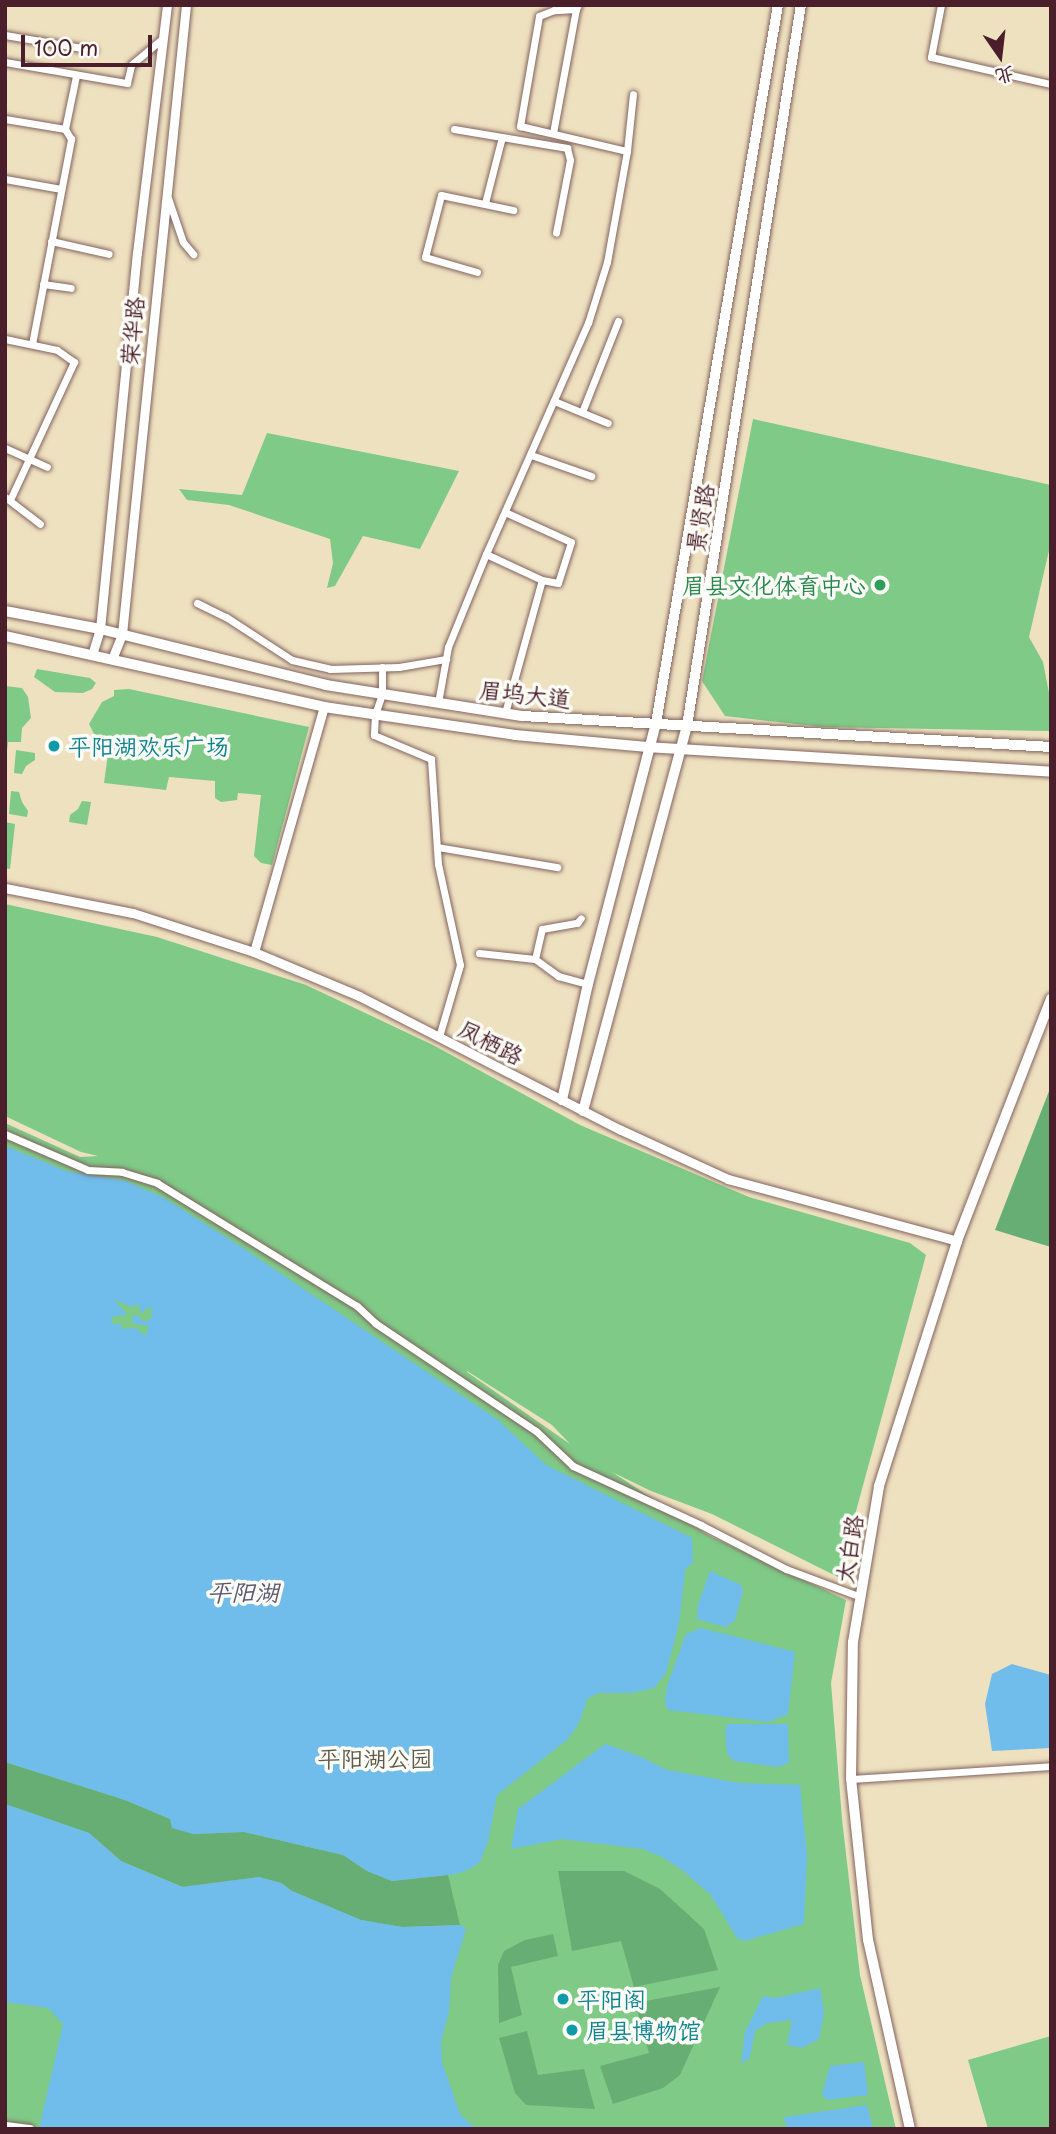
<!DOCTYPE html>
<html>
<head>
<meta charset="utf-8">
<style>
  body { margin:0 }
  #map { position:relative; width:1056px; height:2134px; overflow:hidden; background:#eee1c0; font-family:"Playpen Sans","LXGW WenKai TC",sans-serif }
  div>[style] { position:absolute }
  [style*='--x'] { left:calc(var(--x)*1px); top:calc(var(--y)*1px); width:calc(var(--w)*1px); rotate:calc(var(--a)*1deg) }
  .green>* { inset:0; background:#7fca87 }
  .forest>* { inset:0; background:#67ae74 }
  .water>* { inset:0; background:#70bcea }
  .roads { filter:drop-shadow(0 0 2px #83635f) drop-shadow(0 0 2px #83635f) }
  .minor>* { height:7px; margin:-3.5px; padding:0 3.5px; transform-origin:3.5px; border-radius:3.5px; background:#fff }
  .tertiary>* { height:9px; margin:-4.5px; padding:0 4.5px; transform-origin:4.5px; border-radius:4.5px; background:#fff }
  .secondary>* { height:10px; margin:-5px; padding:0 5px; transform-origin:5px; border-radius:5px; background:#fff }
  .dots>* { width:19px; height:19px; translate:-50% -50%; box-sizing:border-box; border:4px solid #fdfcf7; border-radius:50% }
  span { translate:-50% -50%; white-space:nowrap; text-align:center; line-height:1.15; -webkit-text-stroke:7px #fdfcf7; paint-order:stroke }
  .street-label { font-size:23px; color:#4a1f2b }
  .leisure-label { font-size:23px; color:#27864d }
  .right { translate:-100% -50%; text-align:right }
  .culture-label { font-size:23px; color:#0d838f }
  .left { translate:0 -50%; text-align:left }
  .park-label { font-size:23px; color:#5d5b4b }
  .water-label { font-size:24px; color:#57566e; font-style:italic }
  .frame { position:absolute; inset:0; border:7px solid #4a1f2b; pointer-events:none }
  .north { position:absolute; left:965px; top:21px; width:70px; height:70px; -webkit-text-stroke:5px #fdfcf7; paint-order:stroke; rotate:166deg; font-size:19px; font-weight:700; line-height:28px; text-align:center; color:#4a1f2b }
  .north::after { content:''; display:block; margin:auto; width:24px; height:32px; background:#4a1f2b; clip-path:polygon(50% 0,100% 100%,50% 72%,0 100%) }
  .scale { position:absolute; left:21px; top:35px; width:131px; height:32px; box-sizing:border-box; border:4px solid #4a1f2b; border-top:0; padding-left:9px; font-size:21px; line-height:24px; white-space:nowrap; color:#4a1f2b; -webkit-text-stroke:5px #fdfcf7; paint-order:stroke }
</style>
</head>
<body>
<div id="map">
  <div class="green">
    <div style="clip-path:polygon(753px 419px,1051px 485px,1051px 542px,1029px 637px,1043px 662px,1050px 698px,1051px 731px,823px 727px,725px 716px,702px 681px)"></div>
    <div style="clip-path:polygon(267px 433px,459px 471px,420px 549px,363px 536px,335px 586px,327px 588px,333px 563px,330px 539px,229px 505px,187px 500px,179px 489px,242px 495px)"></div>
    <div style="clip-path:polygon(37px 669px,90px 678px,96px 683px,92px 689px,83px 693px,55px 692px,34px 677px)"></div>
    <div style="clip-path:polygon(5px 686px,22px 688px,28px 697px,31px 718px,22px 728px,21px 742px,8px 742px,5px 768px)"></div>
    <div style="clip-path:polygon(129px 689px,309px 727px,272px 865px,261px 863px,254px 856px,261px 795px,238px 793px,237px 800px,221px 802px,215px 798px,215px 781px,169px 777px,166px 790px,104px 783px,108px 754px,95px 750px,97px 740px,89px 724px,102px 702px,114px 696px,114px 690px)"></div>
    <div style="clip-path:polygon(16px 750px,35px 753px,35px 760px,26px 766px,22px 774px,14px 773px)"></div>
    <div style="clip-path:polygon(11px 791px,19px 792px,22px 802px,28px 811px,27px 817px,9px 814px)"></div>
    <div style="clip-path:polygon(82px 801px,91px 802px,87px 825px,69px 822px,70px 815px,78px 809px)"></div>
    <div style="clip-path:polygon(5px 822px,15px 824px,10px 869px,5px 868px)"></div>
    <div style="clip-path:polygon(evenodd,5px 904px,157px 937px,306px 985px,433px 1045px,580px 1125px,749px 1197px,910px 1243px,926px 1255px,838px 1577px,712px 1514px,651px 1491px,612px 1472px,708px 1535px,846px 1600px,831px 1683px,842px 1819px,860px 1975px,896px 2129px,5px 2129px,5px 1123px,80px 1157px,98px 1156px,81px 1152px,5px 1116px,5px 904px,467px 1371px,552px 1425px,570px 1444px,467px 1372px,467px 1371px)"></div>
    <div style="clip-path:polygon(1051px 2036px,1051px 2129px,988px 2129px,968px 2060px)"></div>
  </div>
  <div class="forest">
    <div style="clip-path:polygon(1051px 1086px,1051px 1247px,995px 1230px)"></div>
    <div style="clip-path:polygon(5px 1762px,125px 1800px,170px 1819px,193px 1834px,244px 1832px,343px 1855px,367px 1871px,392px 1881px,448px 1875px,460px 1925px,402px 1927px,361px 1920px,292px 1891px,281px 1883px,259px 1877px,183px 1887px,121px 1861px,89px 1833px,5px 1804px)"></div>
    <div style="clip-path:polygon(558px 1871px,624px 1871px,660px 1889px,704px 1929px,718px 1970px,634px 1987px,621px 1941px,572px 1951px)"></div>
    <div style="clip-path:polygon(553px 1934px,558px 1956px,511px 1967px,522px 2015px,499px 2023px,498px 1965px,504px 1951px,525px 1940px)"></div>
    <div style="clip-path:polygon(720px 1987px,680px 2075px,663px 2088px,613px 2104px,600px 2066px,649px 2053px,635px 2003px)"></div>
    <div style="clip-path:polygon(527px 2031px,538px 2075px,584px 2069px,595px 2109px,526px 2105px,515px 2093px,499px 2038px)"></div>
  </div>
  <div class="water">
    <div style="clip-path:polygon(evenodd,5px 1146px,66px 1171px,126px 1181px,164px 1198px,240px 1246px,498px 1420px,546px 1465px,692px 1538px,693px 1562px,685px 1570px,679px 1623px,666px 1673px,654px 1688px,631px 1693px,598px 1693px,587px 1699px,579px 1723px,568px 1739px,497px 1795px,488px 1842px,480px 1862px,470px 1869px,456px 1874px,392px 1881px,367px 1871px,343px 1855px,244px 1832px,193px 1834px,172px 1828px,170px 1819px,125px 1800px,5px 1762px,5px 1146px,114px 1299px,131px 1307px,138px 1304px,142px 1315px,142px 1312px,151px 1306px,152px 1318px,144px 1322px,137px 1315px,132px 1317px,134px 1324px,149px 1326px,145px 1336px,136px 1328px,121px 1329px,122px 1324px,111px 1324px,113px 1316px,127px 1315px,114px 1299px)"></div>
    <div style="clip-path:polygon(710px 1571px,741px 1585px,743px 1591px,735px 1620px,726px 1627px,697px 1619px,698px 1605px)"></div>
    <div style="clip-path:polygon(701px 1628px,795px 1652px,788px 1714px,768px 1722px,668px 1710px,665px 1702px,667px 1686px,686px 1634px)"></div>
    <div style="clip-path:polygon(1012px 1664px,1051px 1675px,1051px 1748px,992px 1751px,985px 1704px,992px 1674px)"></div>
    <div style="clip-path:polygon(728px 1724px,788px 1724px,789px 1763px,777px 1767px,734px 1761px,727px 1754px,725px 1729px)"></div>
    <div style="clip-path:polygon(605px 1744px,637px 1755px,667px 1770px,739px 1783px,800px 1785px,807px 1856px,804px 1924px,744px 1941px,737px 1938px,711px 1895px,682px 1870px,662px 1857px,643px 1849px,562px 1839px,511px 1849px,518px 1809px)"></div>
    <div style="clip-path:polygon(5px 1804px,89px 1833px,121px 1861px,182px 1887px,259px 1877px,281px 1883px,292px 1891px,361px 1920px,402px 1927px,460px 1925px,466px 1929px,451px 1978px,449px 2012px,441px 2041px,442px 2062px,460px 2114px,476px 2129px,39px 2129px,63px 2024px,48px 2008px,5px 2002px)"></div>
    <div style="clip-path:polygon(820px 1988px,824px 2012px,819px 2039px,802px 2048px,787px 2045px,792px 2020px,767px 2023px,755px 2031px,750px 2057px,741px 2064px,745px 2032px,763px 1996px,776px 1998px)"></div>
    <div style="clip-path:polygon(864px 2062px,868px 2095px,827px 2100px,822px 2094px,830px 2066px)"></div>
    <div style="clip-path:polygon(867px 2105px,873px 2129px,787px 2129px,784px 2117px)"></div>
  </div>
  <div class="roads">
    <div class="minor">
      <div style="--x:578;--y:5;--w:4;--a:117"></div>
      <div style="--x:576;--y:9;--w:22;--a:177"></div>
      <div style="--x:554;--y:10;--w:16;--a:158"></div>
      <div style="--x:539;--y:16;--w:112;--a:99.8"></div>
      <div style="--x:520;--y:126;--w:110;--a:13.2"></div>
      <div style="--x:941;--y:5;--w:53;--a:100.9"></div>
      <div style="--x:931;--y:57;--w:123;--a:12.7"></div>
      <div style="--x:5;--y:35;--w:90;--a:9.6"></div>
      <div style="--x:5;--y:62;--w:124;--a:9.8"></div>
      <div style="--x:127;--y:83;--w:18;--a:-77"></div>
      <div style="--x:131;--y:65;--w:42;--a:-40.2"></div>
      <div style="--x:5;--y:119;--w:61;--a:9.5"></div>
      <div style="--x:454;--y:129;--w:115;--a:9.5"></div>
      <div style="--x:567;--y:148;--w:12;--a:76"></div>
      <div style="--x:570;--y:160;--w:74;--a:100.9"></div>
      <div style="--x:553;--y:133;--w:126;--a:-79.5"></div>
      <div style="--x:5;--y:179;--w:57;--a:10.1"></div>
      <div style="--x:168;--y:198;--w:46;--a:71.2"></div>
      <div style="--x:183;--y:242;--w:16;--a:50"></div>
      <div style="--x:485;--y:203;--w:68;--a:-75.6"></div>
      <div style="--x:51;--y:241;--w:59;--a:12.6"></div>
      <div style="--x:477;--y:272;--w:54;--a:-163.9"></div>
      <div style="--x:425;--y:257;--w:64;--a:-75.5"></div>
      <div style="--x:441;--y:195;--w:74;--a:11.8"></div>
      <div style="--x:43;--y:284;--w:28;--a:8"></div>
      <div style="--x:5;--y:339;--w:53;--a:11.9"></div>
      <div style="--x:57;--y:350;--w:21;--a:35"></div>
      <div style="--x:74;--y:362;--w:152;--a:114.9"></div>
      <div style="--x:32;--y:344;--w:209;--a:-79.2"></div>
      <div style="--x:71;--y:139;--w:12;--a:-121"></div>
      <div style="--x:65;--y:129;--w:54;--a:-78.3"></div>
      <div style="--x:554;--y:401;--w:58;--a:22.2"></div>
      <div style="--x:582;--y:412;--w:98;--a:-68.4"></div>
      <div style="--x:5;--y:448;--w:46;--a:24.3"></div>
      <div style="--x:531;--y:455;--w:64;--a:19.3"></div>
      <div style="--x:5;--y:497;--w:44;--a:37.6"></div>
      <div style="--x:486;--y:554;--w:62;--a:24.9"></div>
      <div style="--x:542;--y:580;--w:16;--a:11"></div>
      <div style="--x:558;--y:583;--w:43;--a:-72.4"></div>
      <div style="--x:571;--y:542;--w:72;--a:-155.6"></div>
      <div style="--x:197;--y:603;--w:32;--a:26"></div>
      <div style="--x:226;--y:617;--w:79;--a:33.1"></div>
      <div style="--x:292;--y:660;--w:39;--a:13"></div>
      <div style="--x:330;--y:669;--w:69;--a:-1.7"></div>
      <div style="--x:399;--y:667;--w:48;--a:-9.7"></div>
      <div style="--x:382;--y:667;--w:27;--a:90"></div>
      <div style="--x:382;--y:694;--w:21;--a:109"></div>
      <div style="--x:375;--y:714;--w:21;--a:93"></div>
      <div style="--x:374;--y:735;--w:62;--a:22.8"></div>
      <div style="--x:431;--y:759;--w:105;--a:86.2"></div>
      <div style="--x:438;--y:864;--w:103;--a:77.7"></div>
      <div style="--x:460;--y:965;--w:75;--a:106.3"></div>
      <div style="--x:438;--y:703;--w:57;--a:-79.9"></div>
      <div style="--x:448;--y:647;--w:100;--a:-67.8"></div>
      <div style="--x:486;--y:554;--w:253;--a:-66.2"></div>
      <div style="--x:588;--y:323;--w:64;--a:-72.7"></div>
      <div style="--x:607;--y:262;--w:113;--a:-79.8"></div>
      <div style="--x:627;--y:151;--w:57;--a:-84"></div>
      <div style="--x:505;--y:713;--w:138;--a:-74.5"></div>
      <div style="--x:437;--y:847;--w:122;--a:9.5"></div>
      <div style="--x:479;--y:953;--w:56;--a:6.1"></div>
      <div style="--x:535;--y:959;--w:29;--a:36"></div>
      <div style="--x:558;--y:976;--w:31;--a:15"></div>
      <div style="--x:535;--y:959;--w:31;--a:-77"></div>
      <div style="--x:542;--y:929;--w:36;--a:-10"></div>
      <div style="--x:577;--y:923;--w:6;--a:-51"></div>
      <div style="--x:5;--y:1134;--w:90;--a:23.4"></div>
      <div style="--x:88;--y:1170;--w:34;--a:3"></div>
      <div style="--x:122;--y:1172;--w:37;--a:17"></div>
      <div style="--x:157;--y:1183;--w:235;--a:31.6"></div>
      <div style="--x:357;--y:1306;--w:25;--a:43"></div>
      <div style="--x:375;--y:1323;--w:194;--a:33.9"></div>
      <div style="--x:536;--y:1431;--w:51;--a:43.4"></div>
      <div style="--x:573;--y:1466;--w:141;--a:24.7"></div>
      <div style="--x:701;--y:1525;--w:96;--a:27.4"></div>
      <div style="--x:786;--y:1569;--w:80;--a:20.5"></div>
      <div style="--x:851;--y:1779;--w:200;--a:-3.7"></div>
      <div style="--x:5;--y:2125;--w:25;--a:7"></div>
    </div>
    <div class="tertiary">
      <div style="--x:92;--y:655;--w:27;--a:-73"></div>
      <div style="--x:100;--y:629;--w:378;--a:-84.4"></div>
      <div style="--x:137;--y:253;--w:250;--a:-83.1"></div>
      <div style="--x:112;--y:659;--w:27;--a:-68"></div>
      <div style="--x:122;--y:634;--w:632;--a:-84.19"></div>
      <div style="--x:5;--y:888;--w:130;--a:11.1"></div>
      <div style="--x:133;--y:913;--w:127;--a:17.9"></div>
      <div style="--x:254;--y:952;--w:114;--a:22.7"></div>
      <div style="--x:359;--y:996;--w:294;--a:27.1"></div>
      <div style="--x:621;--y:1130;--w:118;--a:24.6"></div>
      <div style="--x:728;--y:1179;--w:237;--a:15.1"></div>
      <div style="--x:254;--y:952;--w:255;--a:-74.1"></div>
    </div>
    <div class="secondary">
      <div style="--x:5;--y:611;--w:97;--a:10.7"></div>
      <div style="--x:100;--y:629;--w:233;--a:13.9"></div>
      <div style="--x:326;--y:685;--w:198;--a:9"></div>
      <div style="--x:522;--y:716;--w:530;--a:3.35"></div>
      <div style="--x:5;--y:636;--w:327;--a:12.5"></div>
      <div style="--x:324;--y:707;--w:193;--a:8.3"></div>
      <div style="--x:515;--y:735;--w:133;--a:5.2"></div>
      <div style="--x:647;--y:747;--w:405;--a:3.5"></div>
      <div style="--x:562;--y:1100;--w:119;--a:-77.4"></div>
      <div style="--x:588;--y:984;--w:270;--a:-75.4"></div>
      <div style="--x:656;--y:723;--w:728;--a:-80.36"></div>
      <div style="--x:583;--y:1111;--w:399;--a:-74.9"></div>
      <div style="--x:687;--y:726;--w:730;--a:-81.02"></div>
      <div style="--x:910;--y:2129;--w:194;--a:-102.5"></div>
      <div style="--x:868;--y:1940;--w:162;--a:-96"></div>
      <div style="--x:851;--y:1779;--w:137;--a:-89.2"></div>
      <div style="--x:853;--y:1642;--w:158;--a:-80.5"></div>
      <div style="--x:879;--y:1486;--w:257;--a:-72.3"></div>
      <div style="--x:957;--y:1241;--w:260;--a:-68.8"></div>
    </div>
  </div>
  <div class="dots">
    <div style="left:880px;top:585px;background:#2e9e5b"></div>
    <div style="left:54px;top:746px;background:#0f9aa8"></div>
    <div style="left:563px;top:1999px;background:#0f9aa8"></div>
    <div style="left:572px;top:2030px;background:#0f9aa8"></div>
  </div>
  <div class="street-label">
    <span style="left:132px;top:331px;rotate:-85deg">荣华路</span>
    <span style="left:700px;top:518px;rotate:-81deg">景贤路</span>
    <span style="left:525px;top:694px;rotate:6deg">眉坞大道</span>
    <span style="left:491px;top:1042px;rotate:27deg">凤栖路</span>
    <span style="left:849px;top:1549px;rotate:-81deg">太白路</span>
  </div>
  <div class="leisure-label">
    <span class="right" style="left:866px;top:585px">眉县文化体育中心</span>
  </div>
  <div class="culture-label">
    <span class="left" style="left:68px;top:746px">平阳湖欢乐广场</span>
    <span class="left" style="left:577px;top:1999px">平阳阁</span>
    <span class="left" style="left:586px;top:2030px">眉县博物馆</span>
  </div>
  <div class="park-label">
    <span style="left:375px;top:1758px">平阳湖公园</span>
  </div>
  <div class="water-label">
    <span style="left:243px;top:1592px">平阳湖</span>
  </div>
  <div class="frame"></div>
  <div class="north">北</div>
  <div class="scale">100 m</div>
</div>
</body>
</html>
